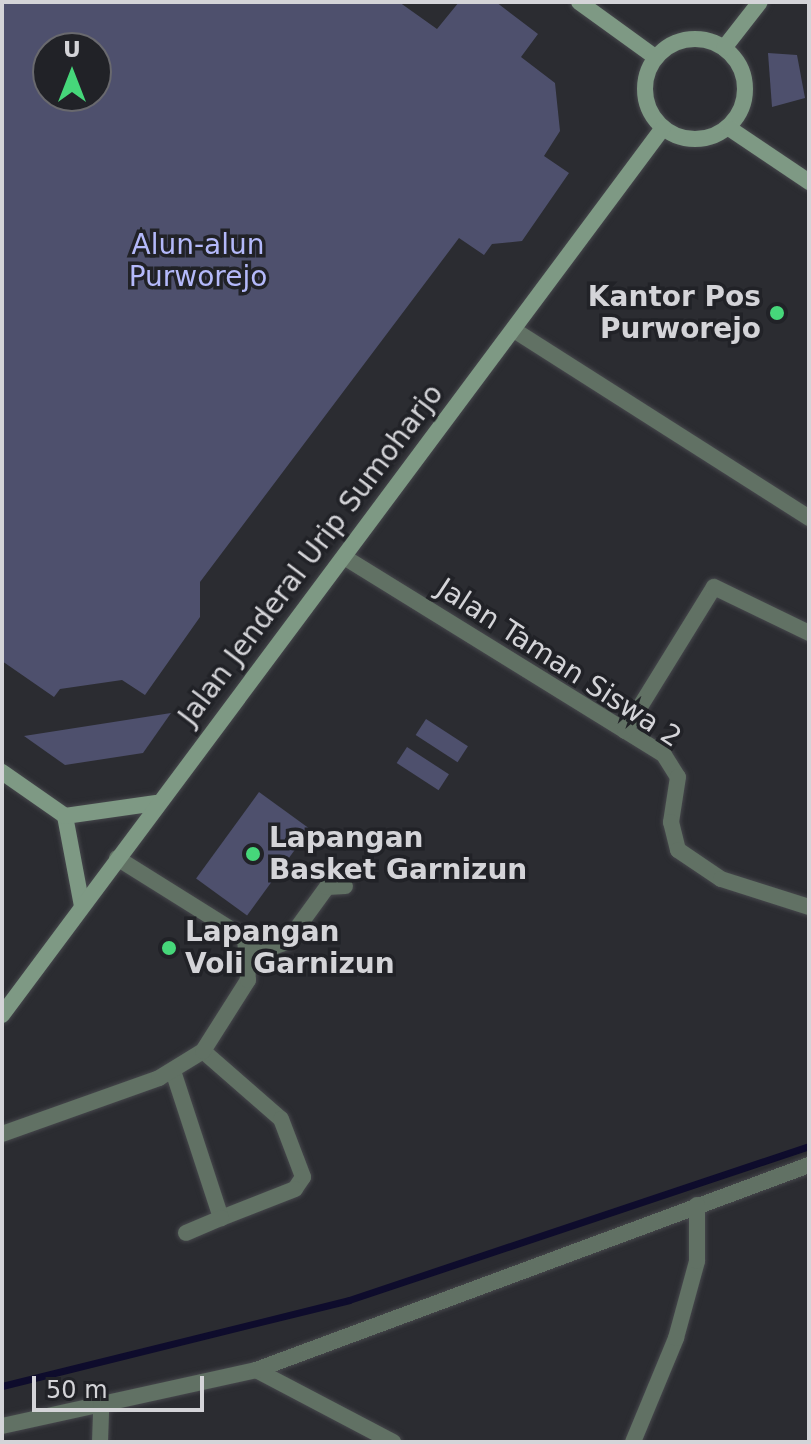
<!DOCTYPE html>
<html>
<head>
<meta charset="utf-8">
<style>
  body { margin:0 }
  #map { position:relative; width:811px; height:1444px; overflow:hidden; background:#2b2c31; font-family:"DejaVu Sans",sans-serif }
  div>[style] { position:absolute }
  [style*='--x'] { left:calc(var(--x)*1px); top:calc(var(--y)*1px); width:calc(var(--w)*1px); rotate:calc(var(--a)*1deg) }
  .green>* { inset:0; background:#4e506d; transform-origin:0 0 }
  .stream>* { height:7px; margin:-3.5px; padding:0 3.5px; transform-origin:3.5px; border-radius:3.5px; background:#0e0c2c }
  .roads { filter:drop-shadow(0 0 2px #46474c) drop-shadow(0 0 2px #46474c) }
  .street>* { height:16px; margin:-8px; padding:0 8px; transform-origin:8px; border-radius:8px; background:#617164 }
  .secondary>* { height:16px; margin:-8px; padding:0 8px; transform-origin:8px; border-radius:8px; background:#7e9984 }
  .secondary>.ring { margin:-8px; padding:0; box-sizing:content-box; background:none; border:16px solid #7e9984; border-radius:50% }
  .dots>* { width:22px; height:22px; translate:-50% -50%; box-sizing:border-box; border:4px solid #212227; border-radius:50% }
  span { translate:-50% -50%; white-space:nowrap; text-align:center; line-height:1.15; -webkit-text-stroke:7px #212227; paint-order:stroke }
  .park-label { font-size:28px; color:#b4b9fa }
  .poi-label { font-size:28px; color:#d4d4d8; font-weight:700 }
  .right { translate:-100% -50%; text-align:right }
  .left { translate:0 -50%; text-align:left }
  .street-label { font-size:28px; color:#d4d4d8 }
  .frame { position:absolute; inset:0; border:4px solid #d4d4d8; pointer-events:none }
  .north { position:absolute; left:32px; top:32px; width:80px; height:80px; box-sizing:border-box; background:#212227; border:2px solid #69696e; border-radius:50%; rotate:0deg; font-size:22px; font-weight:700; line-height:32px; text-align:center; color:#d4d4d8 }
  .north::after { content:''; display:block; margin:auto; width:28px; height:36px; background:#46d77a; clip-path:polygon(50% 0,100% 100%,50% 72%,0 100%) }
  .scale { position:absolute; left:32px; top:1376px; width:172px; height:36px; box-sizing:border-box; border:4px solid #d4d4d8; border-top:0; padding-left:10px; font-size:24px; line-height:28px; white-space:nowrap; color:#d4d4d8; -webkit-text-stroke:6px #212227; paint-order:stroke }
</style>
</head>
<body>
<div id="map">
  <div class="green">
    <div style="clip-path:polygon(evenodd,2px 2px,399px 2px,437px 29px,459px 2px,496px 2px,538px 34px,521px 57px,555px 83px,560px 131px,544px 156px,569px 173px,522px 241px,492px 244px,484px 255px,459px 238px,200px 582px,200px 617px,145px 695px,122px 680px,60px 689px,54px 697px,2px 661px,2px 2px,96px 48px,96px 96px,48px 96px,48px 48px,96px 48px)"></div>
    <div style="clip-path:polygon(768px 53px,797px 55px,805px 98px,772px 107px)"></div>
    <div style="clip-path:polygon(171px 713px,143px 753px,65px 765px,24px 736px)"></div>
    <div style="left:426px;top:719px;width:50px;height:19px;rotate:33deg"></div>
    <div style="left:407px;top:747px;width:50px;height:19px;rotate:33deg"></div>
    <div style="left:259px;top:792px;width:63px;height:107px;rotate:36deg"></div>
  </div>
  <div class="stream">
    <div style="--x:2;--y:1386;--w:357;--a:-13.9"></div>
    <div style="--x:349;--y:1300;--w:485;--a:-18.5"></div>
  </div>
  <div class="roads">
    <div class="street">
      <div style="--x:514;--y:330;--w:350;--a:32.5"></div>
      <div style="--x:344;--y:557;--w:376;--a:31.7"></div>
      <div style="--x:664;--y:755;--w:26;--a:58"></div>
      <div style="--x:678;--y:777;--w:46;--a:98.8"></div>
      <div style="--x:671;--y:822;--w:29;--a:76"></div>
      <div style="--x:678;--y:850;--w:52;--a:34"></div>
      <div style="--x:721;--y:879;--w:92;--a:17.7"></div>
      <div style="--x:625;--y:731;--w:169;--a:-58.3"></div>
      <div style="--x:714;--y:587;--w:106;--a:25.8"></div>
      <div style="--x:117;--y:858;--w:173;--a:32"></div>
      <div style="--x:264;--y:950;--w:24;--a:-19"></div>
      <div style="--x:287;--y:942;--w:68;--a:-54"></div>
      <div style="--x:327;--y:887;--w:18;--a:-3"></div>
      <div style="--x:203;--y:1051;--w:103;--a:41.1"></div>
      <div style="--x:281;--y:1119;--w:62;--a:69.2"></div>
      <div style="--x:303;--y:1177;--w:14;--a:124"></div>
      <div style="--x:295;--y:1189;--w:79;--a:158.6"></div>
      <div style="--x:173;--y:1071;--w:155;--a:71.9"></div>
      <div style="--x:221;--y:1218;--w:38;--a:157"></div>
      <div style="--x:2;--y:1134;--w:167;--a:-19.6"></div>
      <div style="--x:159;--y:1078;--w:52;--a:-31.5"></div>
      <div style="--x:203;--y:1051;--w:84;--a:-57.6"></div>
      <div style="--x:248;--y:980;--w:39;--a:-94"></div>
      <div style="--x:256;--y:1370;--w:155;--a:27.7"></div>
      <div style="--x:2;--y:1426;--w:260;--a:-12.4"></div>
      <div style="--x:256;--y:1370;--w:590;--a:-20.34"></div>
      <div style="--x:100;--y:1442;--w:37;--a:-88"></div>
      <div style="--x:633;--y:1442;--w:113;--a:-67.5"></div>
      <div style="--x:676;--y:1338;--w:80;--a:-74.7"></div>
      <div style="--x:697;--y:1261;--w:56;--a:-90"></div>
    </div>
    <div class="secondary">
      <div style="--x:579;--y:2;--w:94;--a:35.9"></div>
      <div class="ring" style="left:645px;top:39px;width:84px;height:84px"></div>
      <div style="--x:724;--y:48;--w:58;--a:-52"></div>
      <div style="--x:729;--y:128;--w:97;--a:34"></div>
      <div style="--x:2;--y:772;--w:77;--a:34.9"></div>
      <div style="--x:65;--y:816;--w:92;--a:79.3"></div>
      <div style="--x:65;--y:816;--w:92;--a:-8.1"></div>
      <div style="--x:2;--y:1015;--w:1106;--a:-53.31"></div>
    </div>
  </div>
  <div class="dots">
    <div style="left:777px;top:313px;background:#46d77a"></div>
    <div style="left:253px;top:854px;background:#46d77a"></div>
    <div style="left:169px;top:948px;background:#46d77a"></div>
  </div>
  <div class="park-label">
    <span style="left:198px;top:261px">Alun-alun<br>Purworejo</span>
  </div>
  <div class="poi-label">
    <span class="right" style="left:761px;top:313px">Kantor Pos<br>Purworejo</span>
    <span class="left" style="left:269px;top:854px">Lapangan<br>Basket Garnizun</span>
    <span class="left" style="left:185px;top:948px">Lapangan<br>Voli Garnizun</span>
  </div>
  <div class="street-label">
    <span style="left:311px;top:555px;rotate:-53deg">Jalan Jenderal Urip Sumoharjo</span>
    <span style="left:559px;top:663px;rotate:33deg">Jalan Taman Siswa 2</span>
  </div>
  <div class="frame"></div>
  <div class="north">U</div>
  <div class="scale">50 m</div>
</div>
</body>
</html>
